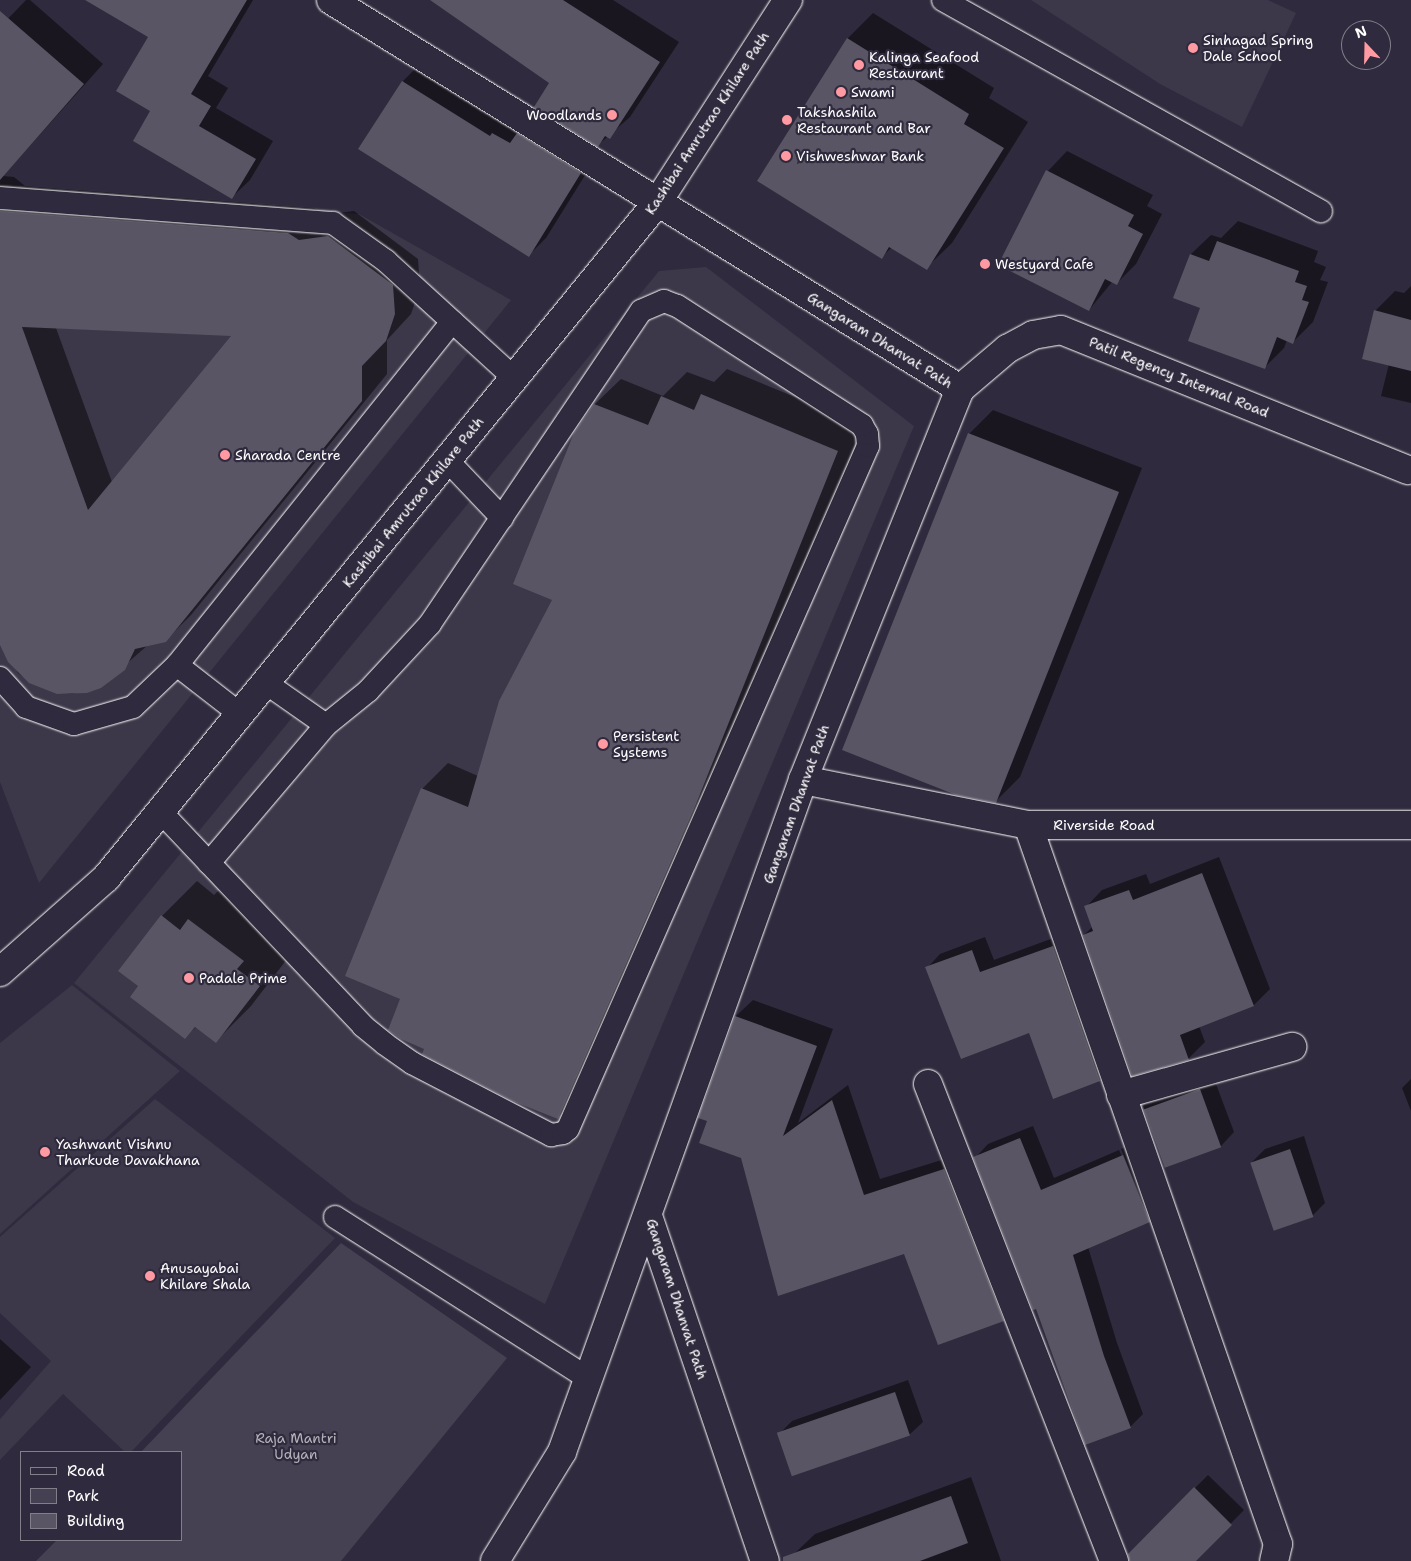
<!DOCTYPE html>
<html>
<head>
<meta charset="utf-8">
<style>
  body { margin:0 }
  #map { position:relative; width:1411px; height:1561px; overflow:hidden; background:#2f2a3d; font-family:"Shantell Sans",sans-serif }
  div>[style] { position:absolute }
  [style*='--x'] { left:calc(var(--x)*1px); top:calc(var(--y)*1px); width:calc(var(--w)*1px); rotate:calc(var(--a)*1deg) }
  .built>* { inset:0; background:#3c3749 }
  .green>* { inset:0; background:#464152 }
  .shadow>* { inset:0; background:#0007 }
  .building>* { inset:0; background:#595564; transform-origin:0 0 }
  .roads { filter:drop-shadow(0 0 1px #fff) drop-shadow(0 0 1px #fff) }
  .lane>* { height:22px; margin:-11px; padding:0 11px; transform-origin:11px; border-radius:11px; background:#2f2a3d }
  .street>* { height:28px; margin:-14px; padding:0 14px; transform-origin:14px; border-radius:14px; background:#2f2a3d }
  .secondary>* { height:28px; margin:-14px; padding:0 14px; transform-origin:14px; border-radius:14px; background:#2f2a3d }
  .dots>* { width:14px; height:14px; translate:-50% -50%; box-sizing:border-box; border:2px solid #2f2a3d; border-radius:50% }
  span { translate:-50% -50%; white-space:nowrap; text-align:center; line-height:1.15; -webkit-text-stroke:4.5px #2f2a3d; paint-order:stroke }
  .poi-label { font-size:14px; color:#fff }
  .left { translate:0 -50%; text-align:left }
  .right { translate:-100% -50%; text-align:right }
  .street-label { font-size:14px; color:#fff }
  .park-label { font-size:14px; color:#b5b3ba }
  .legend { position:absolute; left:20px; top:1451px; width:162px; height:90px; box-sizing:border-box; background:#2f2a3d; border:1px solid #827f8b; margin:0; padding:6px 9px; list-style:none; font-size:15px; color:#fff }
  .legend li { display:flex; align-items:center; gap:10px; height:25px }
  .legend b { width:25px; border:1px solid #827f8b }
  .north { position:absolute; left:1341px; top:20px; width:50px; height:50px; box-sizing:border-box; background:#2f2a3d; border:1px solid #827f8b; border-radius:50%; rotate:339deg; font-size:14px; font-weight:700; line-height:20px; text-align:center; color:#fff }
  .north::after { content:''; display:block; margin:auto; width:18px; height:22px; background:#ff9aa2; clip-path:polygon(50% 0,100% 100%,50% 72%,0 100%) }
</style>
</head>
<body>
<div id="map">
  <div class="built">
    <div style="clip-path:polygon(1031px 0,1268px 0,1296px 13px,1242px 127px,1160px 84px)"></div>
    <div style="clip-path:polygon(0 188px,359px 214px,511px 300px,39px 883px,0 782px)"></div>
    <div style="clip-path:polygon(706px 267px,914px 426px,545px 1304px,353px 1202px,74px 983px,659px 271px)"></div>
    <div style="clip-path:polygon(72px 985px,180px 1071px,0 1234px,0 1043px)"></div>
    <div style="clip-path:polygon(155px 1099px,335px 1238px,131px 1452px,125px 1452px,63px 1394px,0 1460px,0 1419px,51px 1361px,0 1313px,0 1237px)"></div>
  </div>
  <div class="green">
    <div style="clip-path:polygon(341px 1243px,507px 1358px,341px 1561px,36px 1561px,57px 1540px,181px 1540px,181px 1452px,141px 1452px)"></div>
  </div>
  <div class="shadow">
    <div style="clip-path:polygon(evenodd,26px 0,30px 0,103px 64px,3px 176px,14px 177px,25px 186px,314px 208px,325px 215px,354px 211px,418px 259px,420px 288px,411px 314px,387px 340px,387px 374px,191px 615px,165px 641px,149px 644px,100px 687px,72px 694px,57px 693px,30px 682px,18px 673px,0 641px,0 27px,26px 0,56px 328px,234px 335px,112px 482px,56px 328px)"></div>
    <div style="clip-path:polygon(88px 0,253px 0,208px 76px,228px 88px,216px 108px,273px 141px,250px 180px,232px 197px,152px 111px,150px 37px)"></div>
    <div style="clip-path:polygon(443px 0,613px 0,679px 42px,630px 117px,598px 145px,551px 83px)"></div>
    <div style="clip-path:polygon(873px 13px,994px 88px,989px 98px,1028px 122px,952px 243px,926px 268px,892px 247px,882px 257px,759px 180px,848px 38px)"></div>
    <div style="clip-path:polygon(419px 65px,597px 156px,546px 238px,529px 255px,403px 81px)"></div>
    <div style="clip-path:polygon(1067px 151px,1153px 195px,1147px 206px,1162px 214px,1136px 264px,1116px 284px,1112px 282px,1089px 310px,1000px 265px,1048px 171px)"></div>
    <div style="clip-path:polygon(1238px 221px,1318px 251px,1314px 262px,1326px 267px,1320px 280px,1328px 282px,1313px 322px,1293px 342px,1287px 340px,1284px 348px,1264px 368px,1202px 307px,1175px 297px,1191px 254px,1211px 235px,1221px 238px)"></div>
    <div style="clip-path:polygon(1411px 286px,1411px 403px,1381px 396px,1389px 364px,1375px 311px,1395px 291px,1404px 293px)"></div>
    <div style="clip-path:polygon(727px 369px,863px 425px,720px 782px,583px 1092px,558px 1117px,426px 1048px,402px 998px,422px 789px,448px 763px,478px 776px,554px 599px,575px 434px,595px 404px,621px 379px,663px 396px,687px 372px,714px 382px)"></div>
    <div style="clip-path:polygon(993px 410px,1142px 468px,1020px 777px,996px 801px,969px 434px)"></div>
    <div style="clip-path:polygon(1219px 857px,1270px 989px,1254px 1005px,1199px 1026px,1205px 1042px,1189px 1058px,1133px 1074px,1084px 935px,1093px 926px,1086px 907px,1102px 890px,1146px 874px,1150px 884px)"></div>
    <div style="clip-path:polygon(197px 881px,214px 895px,224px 885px,294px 950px,251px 1006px,216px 1041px,196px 1027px,185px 1037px,140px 986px,162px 916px)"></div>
    <div style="clip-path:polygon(1067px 933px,1113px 1066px,1100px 1080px,1054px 1097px,1030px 1032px,927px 968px,940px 954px,985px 937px,994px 960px)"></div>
    <div style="clip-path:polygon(753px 1000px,833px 1029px,798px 1123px,848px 1085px,880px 1179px,961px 1154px,1019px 1303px,1003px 1320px,905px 1252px,742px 1157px,709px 1121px,736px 1016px)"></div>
    <div style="clip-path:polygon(1213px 1076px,1234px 1132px,1221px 1146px,1164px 1165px,1143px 1106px,1157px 1092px)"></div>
    <div style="clip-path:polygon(1411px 1079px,1411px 1111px,1402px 1088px)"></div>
    <div style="clip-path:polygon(1033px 1126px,1054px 1178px,1119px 1150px,1149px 1217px,1121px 1149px,1136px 1142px,1162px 1208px,1149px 1221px,1088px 1247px,1117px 1343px,1143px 1414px,1130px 1427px,1036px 1307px,975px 1158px,988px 1144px)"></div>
    <div style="clip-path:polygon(1304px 1136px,1325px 1203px,1312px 1216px,1252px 1162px,1265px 1149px)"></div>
    <div style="clip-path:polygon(0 1339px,31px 1367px,0 1400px)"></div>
    <div style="clip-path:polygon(908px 1380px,923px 1422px,909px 1435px,779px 1434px,792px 1421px)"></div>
    <div style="clip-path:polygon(1208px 1475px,1244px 1510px,1194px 1561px,1130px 1561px,1132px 1551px)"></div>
    <div style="clip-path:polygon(971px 1477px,1001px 1561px,798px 1561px,795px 1553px,815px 1534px)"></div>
  </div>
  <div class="building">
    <div style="clip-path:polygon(85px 0,247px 0,191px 94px,211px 106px,199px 126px,256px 159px,232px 199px,133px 141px,150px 111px,116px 91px,148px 37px)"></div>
    <div style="clip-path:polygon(430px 0,563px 0,660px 62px,610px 139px,605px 136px,598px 147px,534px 107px,549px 83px)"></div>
    <div style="clip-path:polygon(0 11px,84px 84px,0 180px)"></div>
    <div style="clip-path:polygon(847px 38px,969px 114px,964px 124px,1004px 148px,927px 270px,889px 247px,882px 259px,757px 181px)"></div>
    <div style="clip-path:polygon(402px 81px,490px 136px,492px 133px,510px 143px,517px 133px,581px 173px,529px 257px,358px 149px)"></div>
    <div style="clip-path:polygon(1046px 170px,1134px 215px,1128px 226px,1143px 234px,1117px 285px,1105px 279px,1089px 311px,998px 265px)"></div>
    <div style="clip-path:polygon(evenodd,0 211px,288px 233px,299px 240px,328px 236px,393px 285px,395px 314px,386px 341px,362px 366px,362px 401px,166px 642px,135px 649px,125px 670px,101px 688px,87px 693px,57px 694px,29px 683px,8px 662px,0 645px,0 211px,22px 327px,231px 336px,88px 510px,22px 327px)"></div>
    <div style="clip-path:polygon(1217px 241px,1299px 271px,1295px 282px,1307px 286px,1302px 300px,1309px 302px,1293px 344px,1277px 337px,1265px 369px,1188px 341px,1200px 308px,1173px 298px,1190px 254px,1209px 261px)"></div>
    <div style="clip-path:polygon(1374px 310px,1411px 320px,1411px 371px,1362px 359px)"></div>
    <div style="clip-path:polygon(701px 394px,838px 451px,694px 809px,558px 1119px,515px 1102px,422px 1054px,424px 1049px,401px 1039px,388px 1030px,400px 999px,345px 976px,421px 788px,468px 807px,499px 701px,552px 600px,513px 584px,574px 433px,594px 404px,648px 425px,661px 396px,694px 410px)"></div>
    <div style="clip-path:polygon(968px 433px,1119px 492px,996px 803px,956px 795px,842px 750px)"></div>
    <div style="clip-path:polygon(1202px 873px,1254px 1006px,1180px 1035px,1189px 1060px,1132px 1076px,1083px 935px,1093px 931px,1084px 906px,1129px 890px,1133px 900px)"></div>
    <div style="clip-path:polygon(161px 915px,180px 930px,188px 919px,244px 961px,237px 969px,260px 986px,216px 1043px,195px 1027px,185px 1039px,130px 997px,138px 986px,118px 971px)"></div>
    <div style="clip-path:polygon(1053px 946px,1100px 1081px,1053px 1099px,1029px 1033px,961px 1059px,925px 967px,972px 950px,980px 972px)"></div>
    <div style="clip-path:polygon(735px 1016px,817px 1046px,783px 1136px,832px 1100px,864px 1195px,944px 1169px,1004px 1321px,938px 1345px,904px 1254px,778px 1296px,741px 1158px,699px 1143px,707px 1121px,698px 1118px)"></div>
    <div style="left:1200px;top:1089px;width:62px;height:60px;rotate:70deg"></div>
    <div style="clip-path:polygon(1020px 1138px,1041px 1190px,1123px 1155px,1150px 1222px,1073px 1255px,1104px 1356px,1131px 1428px,1085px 1445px,1036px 1309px,1033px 1310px,973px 1157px)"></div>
    <div style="left:1290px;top:1149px;width:72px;height:42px;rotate:71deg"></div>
    <div style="left:895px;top:1392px;width:46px;height:125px;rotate:71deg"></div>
    <div style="clip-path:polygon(1194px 1487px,1232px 1525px,1196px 1561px,1129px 1561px,1128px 1554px)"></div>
    <div style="clip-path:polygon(951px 1496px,968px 1543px,920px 1561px,783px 1561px,783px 1557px)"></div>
  </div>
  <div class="roads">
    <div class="lane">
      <div style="--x:943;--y:0;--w:433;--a:29.2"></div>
      <div style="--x:0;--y:198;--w:334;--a:4.3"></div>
      <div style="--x:333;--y:223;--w:65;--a:35.6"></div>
      <div style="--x:386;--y:261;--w:173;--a:42.4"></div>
      <div style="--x:447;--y:460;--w:80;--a:46.5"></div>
      <div style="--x:177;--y:665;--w:80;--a:37.9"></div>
      <div style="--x:0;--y:678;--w:39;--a:48"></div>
      <div style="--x:26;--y:707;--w:51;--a:19.5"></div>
      <div style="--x:74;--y:724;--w:61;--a:-16.1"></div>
      <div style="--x:133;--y:707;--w:61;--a:-43.7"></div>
      <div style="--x:177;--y:665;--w:440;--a:-51.3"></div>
      <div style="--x:266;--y:683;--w:73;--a:35"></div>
      <div style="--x:160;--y:811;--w:296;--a:46.6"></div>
      <div style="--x:363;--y:1026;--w:28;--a:39"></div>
      <div style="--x:385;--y:1044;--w:33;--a:35"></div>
      <div style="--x:412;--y:1063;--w:157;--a:27.4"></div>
      <div style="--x:551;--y:1135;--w:12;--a:-9"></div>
      <div style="--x:563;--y:1133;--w:6;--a:-39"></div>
      <div style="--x:568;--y:1129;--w:746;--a:-66.29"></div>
      <div style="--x:868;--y:446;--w:12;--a:-95"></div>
      <div style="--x:867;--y:434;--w:10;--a:-119"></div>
      <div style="--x:862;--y:425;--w:220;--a:-147.2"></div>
      <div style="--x:677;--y:306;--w:14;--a:-159"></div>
      <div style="--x:664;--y:301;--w:25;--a:157"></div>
      <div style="--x:641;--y:311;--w:377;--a:124"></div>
      <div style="--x:430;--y:624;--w:91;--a:132.8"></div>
      <div style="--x:368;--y:691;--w:54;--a:141"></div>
      <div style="--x:326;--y:725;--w:181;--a:130.3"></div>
      <div style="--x:335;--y:1217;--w:301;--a:32.5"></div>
    </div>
    <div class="street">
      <div style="--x:331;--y:0;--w:740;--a:31.73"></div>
      <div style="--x:960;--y:389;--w:421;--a:111.9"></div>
      <div style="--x:803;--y:780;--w:714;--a:109.73"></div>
      <div style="--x:562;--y:1452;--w:128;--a:121.6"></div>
      <div style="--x:960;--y:389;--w:62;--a:-40.4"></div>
      <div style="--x:1007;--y:349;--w:30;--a:-28"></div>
      <div style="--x:1033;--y:335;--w:28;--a:-10"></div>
      <div style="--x:1061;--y:330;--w:374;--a:22"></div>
      <div style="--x:1028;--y:825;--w:761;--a:70.83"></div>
      <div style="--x:1278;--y:1544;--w:17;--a:103"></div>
      <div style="--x:928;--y:1084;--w:512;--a:68.7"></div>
      <div style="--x:1121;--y:1095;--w:178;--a:-15.7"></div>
      <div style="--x:648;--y:1216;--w:364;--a:71.3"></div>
    </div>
    <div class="secondary">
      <div style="--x:803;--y:780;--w:229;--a:11.3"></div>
      <div style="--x:1028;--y:825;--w:383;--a:0"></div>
      <div style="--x:0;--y:972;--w:142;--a:-41.6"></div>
      <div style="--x:106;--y:878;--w:871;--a:-50.78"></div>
      <div style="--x:657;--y:203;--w:242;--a:-57.2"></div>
    </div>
  </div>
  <div class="dots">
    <div style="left:1193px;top:48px;background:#ff9aa2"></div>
    <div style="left:859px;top:65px;background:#ff9aa2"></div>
    <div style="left:841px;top:92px;background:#ff9aa2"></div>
    <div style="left:612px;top:115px;background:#ff9aa2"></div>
    <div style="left:787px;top:120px;background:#ff9aa2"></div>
    <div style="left:786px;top:156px;background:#ff9aa2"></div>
    <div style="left:985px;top:264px;background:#ff9aa2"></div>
    <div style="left:225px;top:455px;background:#ff9aa2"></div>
    <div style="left:603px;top:744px;background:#ff9aa2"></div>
    <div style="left:189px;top:978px;background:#ff9aa2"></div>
    <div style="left:45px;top:1152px;background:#ff9aa2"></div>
    <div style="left:150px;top:1276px;background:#ff9aa2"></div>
  </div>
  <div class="poi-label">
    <span class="left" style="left:1203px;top:48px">Sinhagad Spring<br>Dale School</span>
    <span class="left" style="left:869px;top:65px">Kalinga Seafood<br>Restaurant</span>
    <span class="left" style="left:851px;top:92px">Swami</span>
    <span class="left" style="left:797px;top:120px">Takshashila<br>Restaurant and Bar</span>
    <span class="right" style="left:602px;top:115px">Woodlands</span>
    <span class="left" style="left:796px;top:156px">Vishweshwar Bank</span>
    <span class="left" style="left:995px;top:264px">Westyard Cafe</span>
    <span class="left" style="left:235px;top:455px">Sharada Centre</span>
    <span class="left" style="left:613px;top:744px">Persistent<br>Systems</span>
    <span class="left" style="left:199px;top:978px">Padale Prime</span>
    <span class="left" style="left:56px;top:1152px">Yashwant Vishnu<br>Tharkude Davakhana</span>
    <span class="left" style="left:160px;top:1276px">Anusayabai<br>Khilare Shala</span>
  </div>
  <div class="street-label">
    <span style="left:707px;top:123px;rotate:-57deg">Kashibai Amrutrao Khilare Path</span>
    <span style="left:880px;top:340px;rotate:32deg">Gangaram Dhanvat Path</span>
    <span style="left:1179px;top:377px;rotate:22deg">Patil Regency Internal Road</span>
    <span style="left:413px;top:502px;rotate:-51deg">Kashibai Amrutrao Khilare Path</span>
    <span style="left:796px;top:804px;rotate:-70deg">Gangaram Dhanvat Path</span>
    <span style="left:1104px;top:825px">Riverside Road</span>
    <span style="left:677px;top:1299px;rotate:72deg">Gangaram Dhanvat Path</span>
  </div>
  <div class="park-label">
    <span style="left:296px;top:1446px">Raja Mantri<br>Udyan</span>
  </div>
  <ul class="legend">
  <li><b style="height:6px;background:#2f2a3d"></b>Road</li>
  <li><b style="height:14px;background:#464152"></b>Park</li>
  <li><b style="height:14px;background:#595564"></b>Building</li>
  </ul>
  <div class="north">N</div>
</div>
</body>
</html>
